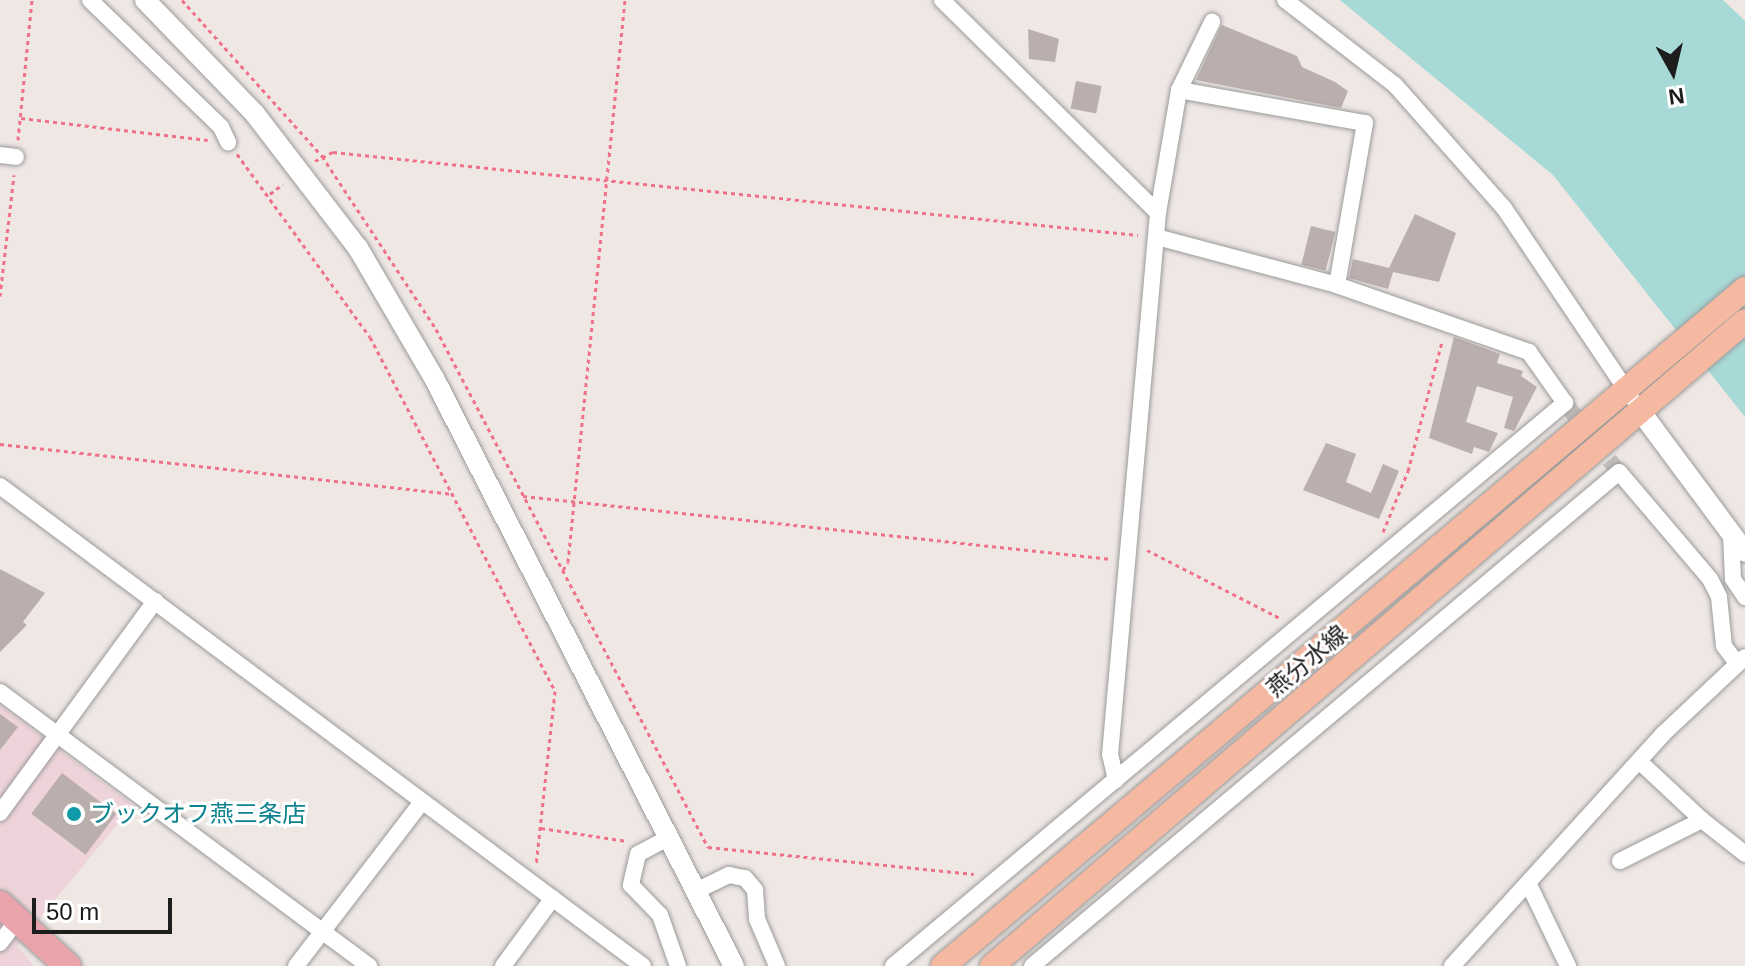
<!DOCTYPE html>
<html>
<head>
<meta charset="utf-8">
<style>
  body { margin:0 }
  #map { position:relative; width:1745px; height:966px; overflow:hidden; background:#eee7e4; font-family:Helvetica,"Noto Sans JP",sans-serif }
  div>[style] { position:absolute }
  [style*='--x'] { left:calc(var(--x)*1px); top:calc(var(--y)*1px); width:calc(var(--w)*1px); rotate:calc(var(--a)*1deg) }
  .commercial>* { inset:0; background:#eed4da }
  .water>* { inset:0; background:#a7d9d6 }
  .building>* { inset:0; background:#baafad; transform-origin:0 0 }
  .minor-tunnel>* { height:16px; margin-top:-8px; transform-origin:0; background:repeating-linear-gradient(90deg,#c4bfbc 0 16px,transparent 0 24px) }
  .path>* { height:3px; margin-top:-1.5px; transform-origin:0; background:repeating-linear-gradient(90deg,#f07288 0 4px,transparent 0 8px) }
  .roads { filter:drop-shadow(0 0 2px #9a9a9a) drop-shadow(0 0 2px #9a9a9a) }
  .minor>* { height:16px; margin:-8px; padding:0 8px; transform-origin:8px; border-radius:8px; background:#fff }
  .tertiary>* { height:20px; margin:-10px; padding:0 10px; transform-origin:10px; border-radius:10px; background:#fff }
  .primary>* { height:24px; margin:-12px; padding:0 12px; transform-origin:12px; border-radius:12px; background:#f5b9a1 }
  .trunk>* { height:26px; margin:-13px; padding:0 13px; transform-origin:13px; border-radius:13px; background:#eaa4ab }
  .dots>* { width:22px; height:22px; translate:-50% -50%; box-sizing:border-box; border:4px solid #fff; border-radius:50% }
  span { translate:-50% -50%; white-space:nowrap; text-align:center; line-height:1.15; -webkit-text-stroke:6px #fff; paint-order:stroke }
  .street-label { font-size:24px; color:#1d1d1d }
  .culture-label { font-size:24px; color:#0d838f }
  .left { translate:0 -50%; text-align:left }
  .north { position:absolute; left:1633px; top:32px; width:80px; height:80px; -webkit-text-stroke:6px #fff; paint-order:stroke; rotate:172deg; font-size:22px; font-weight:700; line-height:32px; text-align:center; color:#1d1d1d }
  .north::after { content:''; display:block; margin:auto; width:28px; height:36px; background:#1d1d1d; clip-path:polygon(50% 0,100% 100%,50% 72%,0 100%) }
  .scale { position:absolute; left:32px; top:898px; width:140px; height:36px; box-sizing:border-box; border:4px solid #1d1d1d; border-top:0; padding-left:10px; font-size:24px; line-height:28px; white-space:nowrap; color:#1d1d1d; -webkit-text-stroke:6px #fff; paint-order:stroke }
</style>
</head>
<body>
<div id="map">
  <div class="commercial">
    <div style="clip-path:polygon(0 705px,133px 805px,17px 946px,34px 966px,0 966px)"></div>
  </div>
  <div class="water">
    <div style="clip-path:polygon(1340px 0,1723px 0,1745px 21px,1745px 417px,1553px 175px)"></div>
  </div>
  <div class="building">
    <div style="clip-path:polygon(1222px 25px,1297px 56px,1302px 67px,1335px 82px,1348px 91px,1341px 108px,1196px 80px)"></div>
    <div style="clip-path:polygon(1028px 29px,1059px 39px,1055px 62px,1029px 59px)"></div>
    <div style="left:1076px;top:81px;width:26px;height:28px;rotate:11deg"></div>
    <div style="clip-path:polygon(1415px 214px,1456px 233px,1439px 282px,1393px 272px,1388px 289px,1349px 278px,1353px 259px,1389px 268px)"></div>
    <div style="left:1311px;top:226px;width:25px;height:40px;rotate:14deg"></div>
    <div style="clip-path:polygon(1454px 337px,1500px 354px,1497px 363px,1523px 371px,1521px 376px,1537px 387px,1514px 431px,1504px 428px,1513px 397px,1477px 386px,1466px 422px,1498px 433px,1489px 452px,1474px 447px,1472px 454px,1429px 438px)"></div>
    <div style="clip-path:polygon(1326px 443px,1356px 454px,1346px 482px,1371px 493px,1383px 464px,1399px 471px,1379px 519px,1303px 490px)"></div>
    <div style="clip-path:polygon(0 569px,45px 593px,23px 622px,27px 625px,0 652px)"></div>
    <div style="clip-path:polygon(0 714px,18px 727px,0 750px)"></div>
    <div style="left:62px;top:773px;width:68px;height:51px;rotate:37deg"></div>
  </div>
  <div class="minor-tunnel">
    <div style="--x:1565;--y:403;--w:88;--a:52"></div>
  </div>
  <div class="path">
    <div style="--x:182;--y:0;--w:210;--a:48.1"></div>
    <div style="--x:322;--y:156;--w:207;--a:56.6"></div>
    <div style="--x:436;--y:329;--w:585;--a:62.3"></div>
    <div style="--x:708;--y:847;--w:267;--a:5.8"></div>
    <div style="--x:21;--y:118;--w:188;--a:6.7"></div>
    <div style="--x:18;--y:140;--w:141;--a:-84.3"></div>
    <div style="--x:237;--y:154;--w:226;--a:54"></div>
    <div style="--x:370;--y:337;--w:399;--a:62.4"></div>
    <div style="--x:555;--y:691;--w:175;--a:96.2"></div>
    <div style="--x:315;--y:161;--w:20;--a:-27"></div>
    <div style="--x:333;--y:152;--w:809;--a:5.89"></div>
    <div style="--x:270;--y:194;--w:16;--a:-38"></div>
    <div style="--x:0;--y:296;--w:122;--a:-83.4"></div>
    <div style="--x:0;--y:444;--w:456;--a:6.3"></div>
    <div style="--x:523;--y:496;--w:592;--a:6.11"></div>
    <div style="--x:1383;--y:532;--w:66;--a:-67.7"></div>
    <div style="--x:1408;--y:471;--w:134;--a:-75.3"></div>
    <div style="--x:1147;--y:550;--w:152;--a:27.1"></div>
    <div style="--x:563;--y:570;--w:9;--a:-58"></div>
    <div style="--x:568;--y:562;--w:565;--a:-84.21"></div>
    <div style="--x:541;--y:828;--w:87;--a:8.6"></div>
  </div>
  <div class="roads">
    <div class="minor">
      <div style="--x:90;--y:0;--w:182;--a:44.1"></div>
      <div style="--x:221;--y:127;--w:17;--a:65"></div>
      <div style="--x:942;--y:0;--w:303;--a:44.6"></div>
      <div style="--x:1285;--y:0;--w:139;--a:37.7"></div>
      <div style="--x:1395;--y:85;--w:164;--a:48.5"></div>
      <div style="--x:1504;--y:208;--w:228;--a:56.1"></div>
      <div style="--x:1179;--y:90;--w:189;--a:10.1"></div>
      <div style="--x:1365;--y:123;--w:164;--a:99.8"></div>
      <div style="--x:0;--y:155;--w:16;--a:7"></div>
      <div style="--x:0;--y:486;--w:802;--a:36.74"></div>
      <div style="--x:1731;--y:534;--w:45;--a:87.5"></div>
      <div style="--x:1733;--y:579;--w:22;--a:56"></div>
      <div style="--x:0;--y:692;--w:460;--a:36.6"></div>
      <div style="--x:1639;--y:761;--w:86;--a:43.1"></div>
      <div style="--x:1116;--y:780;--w:26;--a:-103"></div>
      <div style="--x:1110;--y:755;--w:544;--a:-84.94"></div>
      <div style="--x:1158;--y:213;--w:125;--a:-80.3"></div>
      <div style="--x:1179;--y:90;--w:76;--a:-64.1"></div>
      <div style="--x:0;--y:813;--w:263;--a:-53.8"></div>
      <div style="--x:668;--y:838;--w:34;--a:152"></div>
      <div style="--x:638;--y:854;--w:32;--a:103"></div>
      <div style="--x:631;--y:885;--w:42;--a:46"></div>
      <div style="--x:660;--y:915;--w:54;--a:70.6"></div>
      <div style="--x:1620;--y:861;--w:92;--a:-26.6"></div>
      <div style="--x:1702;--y:820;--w:55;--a:38.3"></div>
      <div style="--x:1530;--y:887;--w:88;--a:64.3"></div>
      <div style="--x:696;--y:891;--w:37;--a:-26"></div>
      <div style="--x:729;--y:875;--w:16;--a:11"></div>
      <div style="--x:745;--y:878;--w:16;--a:50"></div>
      <div style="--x:755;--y:890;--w:29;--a:86"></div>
      <div style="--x:757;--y:919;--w:51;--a:66.9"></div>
      <div style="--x:0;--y:943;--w:31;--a:-53"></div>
      <div style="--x:296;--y:966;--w:207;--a:-52.5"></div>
      <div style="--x:503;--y:966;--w:84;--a:-53.7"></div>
      <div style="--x:893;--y:966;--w:877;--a:-39.96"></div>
      <div style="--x:1565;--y:403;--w:62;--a:-125.2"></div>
      <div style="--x:1529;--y:352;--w:203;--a:-160.8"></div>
      <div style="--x:1337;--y:285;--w:186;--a:-165.1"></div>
      <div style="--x:1032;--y:966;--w:767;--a:-40.08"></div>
      <div style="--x:1619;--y:472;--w:140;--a:49.6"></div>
      <div style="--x:1710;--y:579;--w:20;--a:63"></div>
      <div style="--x:1719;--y:597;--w:49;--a:84.2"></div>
      <div style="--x:1724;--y:646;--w:20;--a:53"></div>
      <div style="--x:1452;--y:966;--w:314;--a:-47.7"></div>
      <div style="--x:1663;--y:734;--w:112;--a:-43.2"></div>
    </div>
    <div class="tertiary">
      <div style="--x:145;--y:0;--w:158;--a:46"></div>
      <div style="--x:255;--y:114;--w:169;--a:52.5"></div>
      <div style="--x:358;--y:248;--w:151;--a:59.7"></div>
      <div style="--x:434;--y:378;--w:660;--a:62.97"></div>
      <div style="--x:1641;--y:412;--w:174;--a:53.4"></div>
    </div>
    <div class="primary">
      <div style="--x:943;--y:966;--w:1050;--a:-40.17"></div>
      <div style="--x:992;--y:966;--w:991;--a:-40.58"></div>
    </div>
    <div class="trunk">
      <div style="--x:0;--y:904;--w:92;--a:42.4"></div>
    </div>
  </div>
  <div class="dots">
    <div style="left:74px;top:814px;background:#0f9aa8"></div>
  </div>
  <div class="street-label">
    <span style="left:1307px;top:661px;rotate:-40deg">燕分水線</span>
  </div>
  <div class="culture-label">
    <span class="left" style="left:90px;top:814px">ブックオフ燕三条店</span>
  </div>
  <div class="north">N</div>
  <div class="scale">50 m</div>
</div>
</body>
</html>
